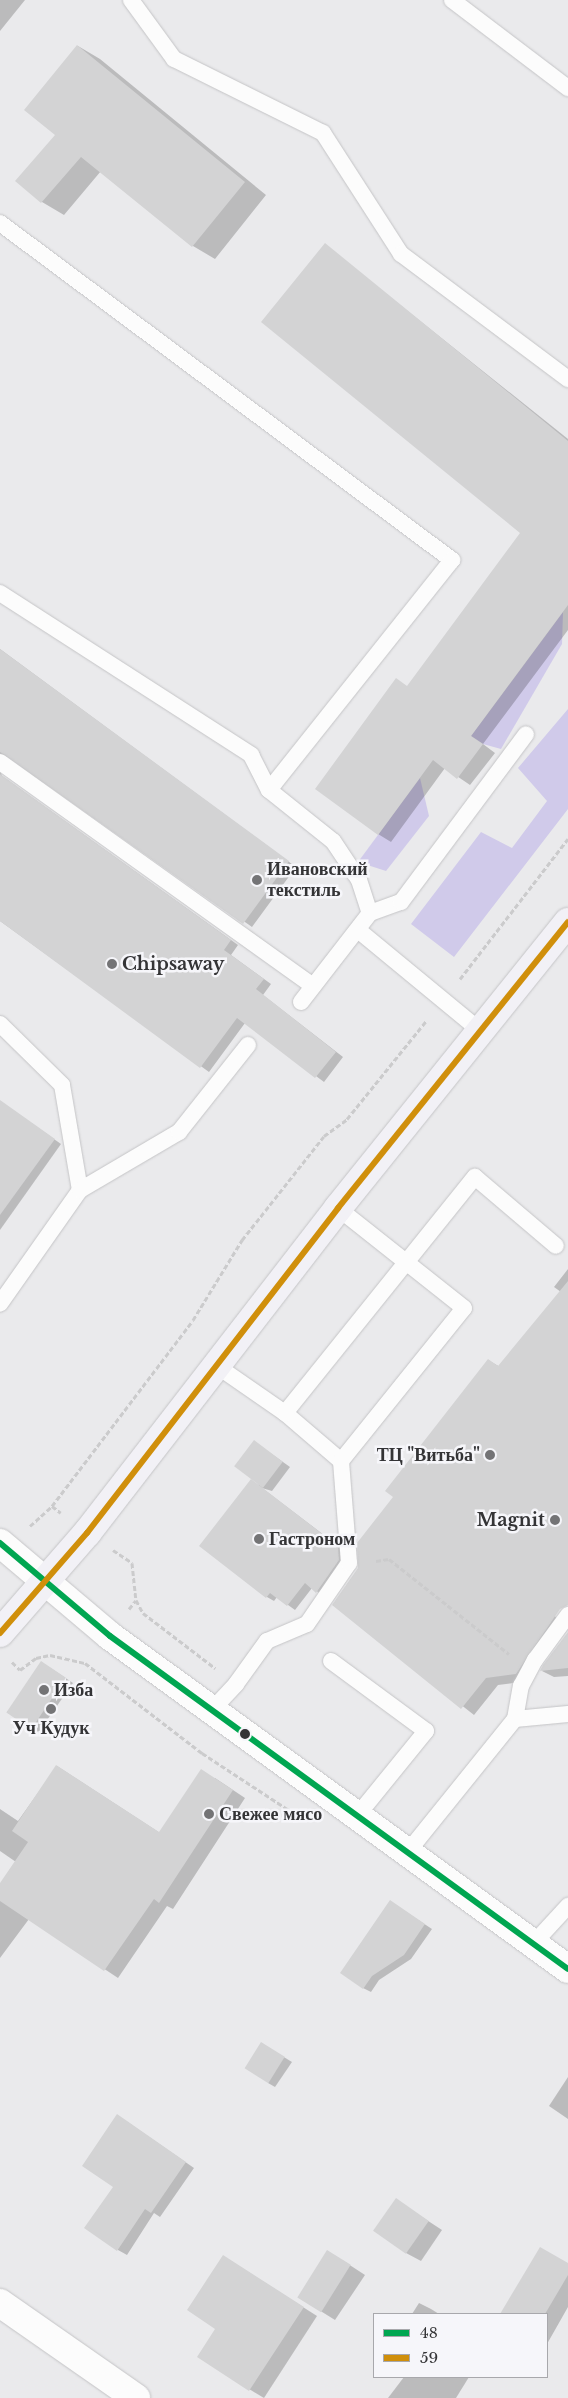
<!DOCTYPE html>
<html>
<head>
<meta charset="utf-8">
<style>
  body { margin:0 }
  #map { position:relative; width:568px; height:2398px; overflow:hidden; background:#eaeaec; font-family:"Libre Baskerville",serif }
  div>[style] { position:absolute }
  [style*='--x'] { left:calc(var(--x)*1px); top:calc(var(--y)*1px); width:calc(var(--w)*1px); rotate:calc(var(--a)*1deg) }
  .green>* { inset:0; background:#d0caea }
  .shadow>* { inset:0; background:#0003 }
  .building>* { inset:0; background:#d3d3d4; transform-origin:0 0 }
  .path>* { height:3px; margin-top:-1.5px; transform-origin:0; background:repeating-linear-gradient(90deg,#cbcbcc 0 5px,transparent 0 7.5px) }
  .roads { filter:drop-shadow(0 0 1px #c4c4c6) drop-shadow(0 0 1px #c4c4c6) }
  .lane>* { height:16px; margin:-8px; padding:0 8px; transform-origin:8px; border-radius:8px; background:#fcfcfc }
  .street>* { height:28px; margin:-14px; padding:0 14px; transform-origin:14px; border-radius:14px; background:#fcfcfc }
  .primary>* { height:28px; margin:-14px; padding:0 14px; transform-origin:14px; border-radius:14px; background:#f2f1f6 }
  .bus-1>* { height:6px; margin:-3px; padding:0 3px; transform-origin:3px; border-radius:3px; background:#00a651 }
  .bus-2>* { height:6px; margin:-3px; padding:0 3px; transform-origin:3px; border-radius:3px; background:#d08f0b }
  .dots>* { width:14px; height:14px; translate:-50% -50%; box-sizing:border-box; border:2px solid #f6f6fa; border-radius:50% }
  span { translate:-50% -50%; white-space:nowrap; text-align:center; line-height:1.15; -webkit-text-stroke:5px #f6f6fa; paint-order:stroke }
  .poi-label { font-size:18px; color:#343436; font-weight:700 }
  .left { translate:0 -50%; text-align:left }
  .right { translate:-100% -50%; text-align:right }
  .legend { position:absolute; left:373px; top:2313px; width:175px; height:65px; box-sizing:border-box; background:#f6f6fa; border:1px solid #a8a8ac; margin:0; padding:6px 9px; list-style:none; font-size:15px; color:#343436 }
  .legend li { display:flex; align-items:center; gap:10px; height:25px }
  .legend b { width:25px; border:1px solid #a8a8ac }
</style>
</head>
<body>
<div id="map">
  <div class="green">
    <div style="clip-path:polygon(563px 612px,562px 644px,501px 749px,483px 744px,471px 736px)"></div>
    <div style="clip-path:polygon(568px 709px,568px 809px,454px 957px,411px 924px,481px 832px,512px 848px,547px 801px,518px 768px)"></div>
    <div style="clip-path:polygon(420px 778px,429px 816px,386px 871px,358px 862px)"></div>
  </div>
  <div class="shadow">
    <div style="clip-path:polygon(0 0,25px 0,0 31px)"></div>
    <div style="clip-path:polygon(78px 46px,100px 59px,266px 195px,215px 259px,193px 246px,101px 171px,64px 215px,42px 202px,17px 181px,57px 135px)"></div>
    <div style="clip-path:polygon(325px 245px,568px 439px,568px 630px,483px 744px,495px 753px,470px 785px,445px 768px,391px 842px,378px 834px,408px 687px,522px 533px)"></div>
    <div style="clip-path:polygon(0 649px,296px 867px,252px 927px,13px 758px,5px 757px,0 762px)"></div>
    <div style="clip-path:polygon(0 771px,2px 776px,238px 945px,231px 955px,271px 984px,263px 995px,343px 1057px,324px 1082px,245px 1023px,209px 1072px,0 921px)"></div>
    <div style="clip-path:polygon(0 1101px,61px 1144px,0 1230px)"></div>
    <div style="clip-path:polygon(568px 1269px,568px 1590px,551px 1613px,565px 1625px,528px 1681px,498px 1685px,474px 1715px,334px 1605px,359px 1568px,395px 1496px,488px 1360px,500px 1367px,561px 1292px,554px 1287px)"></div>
    <div style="clip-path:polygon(255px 1442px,290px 1467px,272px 1491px,262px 1488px,345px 1551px,346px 1565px,324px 1596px,312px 1588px,295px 1610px,277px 1597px,274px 1601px,267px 1597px,201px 1546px,260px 1483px)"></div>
    <div style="clip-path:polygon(568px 1634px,568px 1676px,554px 1677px,542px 1671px)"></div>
    <div style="clip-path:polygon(49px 1667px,73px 1683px,38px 1733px,7px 1712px)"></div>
    <div style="clip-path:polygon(57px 1766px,160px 1833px,215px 1778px,245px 1798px,173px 1909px,167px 1906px,118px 1978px,29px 1919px,0 1958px,0 1885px,16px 1862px,0 1851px,0 1809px,18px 1821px)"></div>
    <div style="clip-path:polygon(397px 1906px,432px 1929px,411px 1959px,379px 1980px,371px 1992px,363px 1988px)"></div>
    <div style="clip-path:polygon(269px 2048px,292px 2062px,275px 2087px,268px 2083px)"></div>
    <div style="clip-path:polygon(568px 2077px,568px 2119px,549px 2106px)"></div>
    <div style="clip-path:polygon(126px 2121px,194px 2168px,160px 2217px,154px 2213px,127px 2255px,118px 2250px,114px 2187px)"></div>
    <div style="clip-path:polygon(396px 2200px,442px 2230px,421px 2261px,406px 2253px)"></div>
    <div style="clip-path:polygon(540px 2249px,568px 2265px,568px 2307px,547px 2344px,547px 2314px,502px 2314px)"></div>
    <div style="clip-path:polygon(342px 2260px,365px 2275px,335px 2320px,298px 2297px)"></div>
    <div style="clip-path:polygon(237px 2265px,317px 2316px,264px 2398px,249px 2389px,217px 2328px)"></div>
    <div style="clip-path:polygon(419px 2303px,431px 2309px,439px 2314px,412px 2314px)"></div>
    <div style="clip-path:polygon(404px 2377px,469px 2377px,456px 2398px,388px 2398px)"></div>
  </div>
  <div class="building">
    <div style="clip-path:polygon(77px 45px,245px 182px,192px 247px,81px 157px,41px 203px,15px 181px,55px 135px,24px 110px)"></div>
    <div style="clip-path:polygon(325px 243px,568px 441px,568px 605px,471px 736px,483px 744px,457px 779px,433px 760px,378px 835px,315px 789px,396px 678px,407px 686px,520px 533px,261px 322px)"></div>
    <div style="clip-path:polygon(0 649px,289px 861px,243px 924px,0 752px)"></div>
    <div style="clip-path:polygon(0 774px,231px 940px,224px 950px,264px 979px,256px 989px,336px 1052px,315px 1078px,237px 1018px,200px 1068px,0 921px)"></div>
    <div style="clip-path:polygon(0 1100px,55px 1139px,0 1215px)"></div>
    <div style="clip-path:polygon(568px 1281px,568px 1605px,560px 1609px,516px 1674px,486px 1678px,461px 1709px,332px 1605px,358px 1568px,357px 1543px,393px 1497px,385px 1491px,488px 1359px,498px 1366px)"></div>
    <div style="left:254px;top:1440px;width:36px;height:33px;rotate:37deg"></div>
    <div style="clip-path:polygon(251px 1479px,338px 1546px,339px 1560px,316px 1593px,305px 1583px,287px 1606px,270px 1593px,266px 1598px,199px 1546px)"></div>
    <div style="clip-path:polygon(568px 1632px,568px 1668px,540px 1671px,543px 1665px)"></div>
    <div style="left:41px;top:1661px;width:30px;height:62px;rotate:34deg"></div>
    <div style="clip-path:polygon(56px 1765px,159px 1832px,201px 1769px,233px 1790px,159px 1903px,154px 1899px,104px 1971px,0 1901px,0 1883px,28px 1842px,12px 1831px)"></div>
    <div style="clip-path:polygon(390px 1900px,425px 1924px,404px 1955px,372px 1976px,363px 1989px,340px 1973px)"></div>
    <div style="left:261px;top:2042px;width:28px;height:31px;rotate:32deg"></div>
    <div style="clip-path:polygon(117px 2114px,186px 2162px,151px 2213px,145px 2209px,117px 2251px,84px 2228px,113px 2187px,82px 2166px)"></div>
    <div style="left:396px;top:2198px;width:40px;height:40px;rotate:35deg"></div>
    <div style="clip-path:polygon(540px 2247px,568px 2263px,568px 2275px,545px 2314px,500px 2314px)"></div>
    <div style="left:327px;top:2250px;width:28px;height:56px;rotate:32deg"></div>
    <div style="clip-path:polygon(223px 2255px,304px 2307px,249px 2391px,197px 2357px,215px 2329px,187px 2310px)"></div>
  </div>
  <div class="path">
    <div style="--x:460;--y:979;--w:177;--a:-52.4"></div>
    <div style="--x:52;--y:1506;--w:11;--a:38"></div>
    <div style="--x:30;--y:1526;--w:30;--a:-42"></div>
    <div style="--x:52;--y:1506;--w:233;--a:-52.8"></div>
    <div style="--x:193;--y:1320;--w:94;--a:-58.5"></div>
    <div style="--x:242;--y:1240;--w:132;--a:-51.7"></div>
    <div style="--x:324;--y:1136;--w:29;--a:-36"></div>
    <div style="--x:347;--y:1119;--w:126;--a:-51.1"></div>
    <div style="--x:113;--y:1550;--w:23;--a:34"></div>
    <div style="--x:132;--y:1563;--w:37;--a:84"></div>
    <div style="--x:136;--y:1600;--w:15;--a:62"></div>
    <div style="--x:143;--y:1613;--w:91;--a:37.4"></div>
    <div style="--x:376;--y:1561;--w:13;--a:-9"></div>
    <div style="--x:389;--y:1559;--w:153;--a:38.4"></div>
    <div style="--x:129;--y:1609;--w:11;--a:-52"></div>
    <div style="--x:12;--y:1662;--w:11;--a:45"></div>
    <div style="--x:20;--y:1670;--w:20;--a:-37"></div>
    <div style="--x:36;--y:1658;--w:14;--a:-12"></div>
    <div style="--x:50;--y:1655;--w:36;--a:13"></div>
    <div style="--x:85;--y:1663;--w:148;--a:37.6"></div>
    <div style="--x:202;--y:1753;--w:122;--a:33.3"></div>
  </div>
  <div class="roads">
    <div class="lane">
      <div style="--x:131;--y:0;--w:73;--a:53.9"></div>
      <div style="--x:174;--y:59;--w:166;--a:26.4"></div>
      <div style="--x:323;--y:133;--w:144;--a:57.2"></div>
      <div style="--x:401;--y:254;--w:209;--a:36.8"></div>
      <div style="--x:452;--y:0;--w:146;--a:37.2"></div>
      <div style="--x:0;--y:223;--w:564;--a:36.71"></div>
      <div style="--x:452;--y:560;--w:294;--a:128.5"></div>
      <div style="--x:0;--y:593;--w:299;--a:32.8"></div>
      <div style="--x:251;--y:755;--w:39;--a:63"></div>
      <div style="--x:269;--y:790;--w:82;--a:38.6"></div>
      <div style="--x:333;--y:841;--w:47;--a:56.3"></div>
      <div style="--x:359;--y:880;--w:35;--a:72"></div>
      <div style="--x:0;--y:762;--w:385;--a:35.6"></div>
      <div style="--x:358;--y:930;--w:156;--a:39.5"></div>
      <div style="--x:301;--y:1002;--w:113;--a:-52.2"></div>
      <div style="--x:370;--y:913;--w:33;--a:-20"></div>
      <div style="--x:401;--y:902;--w:209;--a:-53.3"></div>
      <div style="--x:0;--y:1024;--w:87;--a:44.5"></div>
      <div style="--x:62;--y:1085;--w:107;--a:80.3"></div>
      <div style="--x:80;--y:1190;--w:139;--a:125.1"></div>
      <div style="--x:80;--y:1190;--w:115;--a:-30.4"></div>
      <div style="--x:179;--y:1132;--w:111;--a:-51.6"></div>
      <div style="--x:217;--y:1366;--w:83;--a:34.7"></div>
      <div style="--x:285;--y:1413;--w:74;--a:40.6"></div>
      <div style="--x:285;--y:1413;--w:303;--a:-51.2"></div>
      <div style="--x:475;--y:1177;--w:106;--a:40.4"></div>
      <div style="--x:331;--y:1661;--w:118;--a:36.4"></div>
      <div style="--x:426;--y:1731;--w:111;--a:129.1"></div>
      <div style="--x:211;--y:1711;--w:37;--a:-47"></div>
      <div style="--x:236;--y:1684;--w:53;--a:-54.2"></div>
      <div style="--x:267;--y:1641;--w:43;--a:-23"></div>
      <div style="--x:307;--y:1624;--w:74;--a:-55.5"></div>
      <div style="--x:349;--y:1563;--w:102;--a:-94.5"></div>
      <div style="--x:341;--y:1461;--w:196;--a:-51.2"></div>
      <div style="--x:464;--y:1308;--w:161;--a:-141.6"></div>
      <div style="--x:515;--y:1719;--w:53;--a:-5.4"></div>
      <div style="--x:406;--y:1854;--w:174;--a:-51.1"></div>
      <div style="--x:515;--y:1719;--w:34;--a:-80"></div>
      <div style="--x:521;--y:1686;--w:30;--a:-62"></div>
      <div style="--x:535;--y:1660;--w:56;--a:-53.7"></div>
      <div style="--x:533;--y:1944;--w:52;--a:-47.4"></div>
    </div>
    <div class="street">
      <div style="--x:0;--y:1543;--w:144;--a:40.2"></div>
      <div style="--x:110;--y:1636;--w:566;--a:36.02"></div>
      <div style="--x:0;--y:2303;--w:166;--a:34.9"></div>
    </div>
    <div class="primary">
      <div style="--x:0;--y:1633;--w:133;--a:-49"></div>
      <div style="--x:87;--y:1533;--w:411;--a:-52.3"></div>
      <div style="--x:338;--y:1208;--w:367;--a:-51.2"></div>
    </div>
  </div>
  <div class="bus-1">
    <div style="--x:0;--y:1543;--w:144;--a:40.2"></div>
    <div style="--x:110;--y:1636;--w:566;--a:36.02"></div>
  </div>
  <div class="bus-2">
    <div style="--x:0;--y:1633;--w:133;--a:-49"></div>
    <div style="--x:87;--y:1533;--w:411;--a:-52.3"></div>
    <div style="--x:338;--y:1208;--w:367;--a:-51.2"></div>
  </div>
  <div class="dots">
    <div style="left:257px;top:880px;background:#747476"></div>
    <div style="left:112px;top:964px;background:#747476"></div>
    <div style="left:490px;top:1455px;background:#747476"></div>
    <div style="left:555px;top:1520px;background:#747476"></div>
    <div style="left:259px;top:1539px;background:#747476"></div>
    <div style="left:44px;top:1690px;background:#747476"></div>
    <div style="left:51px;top:1709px;background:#747476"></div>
    <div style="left:245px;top:1734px;background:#343436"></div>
    <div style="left:209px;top:1814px;background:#747476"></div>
  </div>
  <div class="poi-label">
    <span class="left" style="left:267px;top:880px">Ивановский<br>текстиль</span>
    <span class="left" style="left:122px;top:964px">Chipsaway</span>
    <span class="right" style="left:480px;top:1455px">ТЦ "Витьба"</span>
    <span class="right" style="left:545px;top:1520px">Magnit</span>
    <span class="left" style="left:269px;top:1539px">Гастроном</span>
    <span class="left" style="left:54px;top:1690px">Изба</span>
    <span style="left:51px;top:1728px">Уч Кудук</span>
    <span class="left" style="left:219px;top:1814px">Свежее мясо</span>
  </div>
  <ul class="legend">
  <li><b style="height:6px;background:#00a651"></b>48</li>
  <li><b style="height:6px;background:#d08f0b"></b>59</li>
  </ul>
</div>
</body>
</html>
